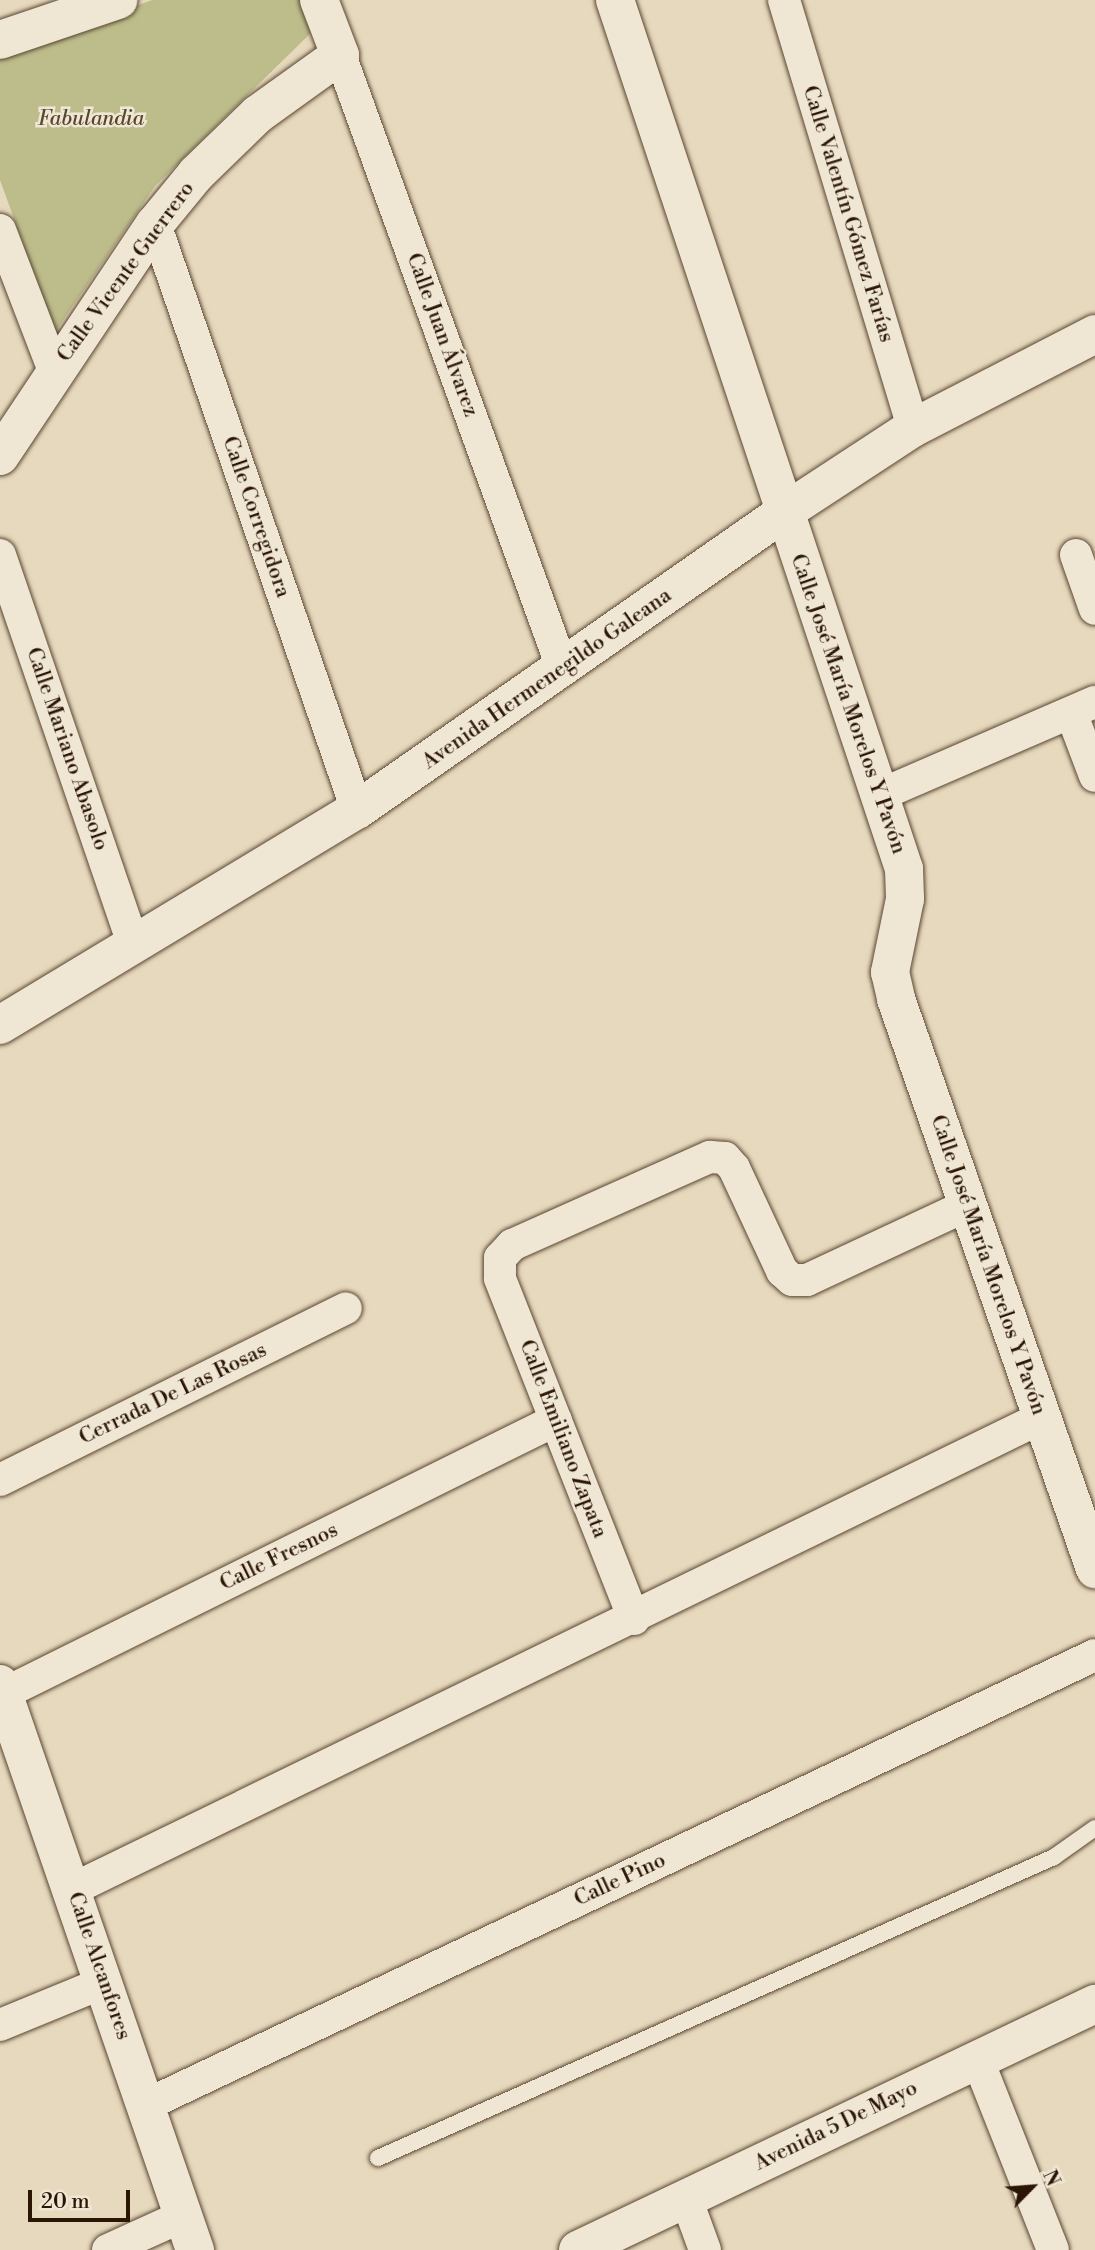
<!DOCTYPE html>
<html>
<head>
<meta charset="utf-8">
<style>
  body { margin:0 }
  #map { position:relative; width:1095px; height:2250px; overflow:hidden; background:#e7d9bd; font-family:"Libre Bodoni",serif }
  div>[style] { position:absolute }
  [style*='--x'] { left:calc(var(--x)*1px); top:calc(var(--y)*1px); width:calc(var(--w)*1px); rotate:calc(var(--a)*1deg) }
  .green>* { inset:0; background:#bdbd8c }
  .roads { filter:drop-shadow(0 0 2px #5a4632) drop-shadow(0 0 2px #5a4632) }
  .service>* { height:16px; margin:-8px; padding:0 8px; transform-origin:8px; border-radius:8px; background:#efe6d4 }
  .minor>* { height:32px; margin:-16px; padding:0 16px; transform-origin:16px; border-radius:16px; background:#efe6d4 }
  .tertiary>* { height:38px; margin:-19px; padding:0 19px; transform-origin:19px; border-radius:19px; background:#efe6d4 }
  .secondary>* { height:38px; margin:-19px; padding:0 19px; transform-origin:19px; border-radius:19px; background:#efe6d4 }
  span { translate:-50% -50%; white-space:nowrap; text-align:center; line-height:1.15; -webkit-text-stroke:5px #efe6d4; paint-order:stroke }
  .park-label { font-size:21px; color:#57472d; font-style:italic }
  .street-label { font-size:21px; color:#2b1504 }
  .north { position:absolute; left:997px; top:2152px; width:70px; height:70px; -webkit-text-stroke:5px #efe6d4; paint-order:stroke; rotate:65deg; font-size:19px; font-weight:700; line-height:28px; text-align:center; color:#2b1504 }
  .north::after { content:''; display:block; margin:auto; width:24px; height:32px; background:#2b1504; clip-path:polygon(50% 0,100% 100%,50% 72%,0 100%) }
  .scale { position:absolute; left:28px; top:2190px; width:102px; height:32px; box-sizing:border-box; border:4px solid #2b1504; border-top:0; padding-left:9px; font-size:21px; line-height:24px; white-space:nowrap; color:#2b1504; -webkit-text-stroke:5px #efe6d4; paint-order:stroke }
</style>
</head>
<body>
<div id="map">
  <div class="green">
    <div style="clip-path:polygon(152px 0,307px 0,317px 27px,155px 186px,55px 332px,0 180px,0 55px)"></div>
  </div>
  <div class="roads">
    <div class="service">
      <div style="--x:378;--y:2158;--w:740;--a:-24"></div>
      <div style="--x:1054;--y:1857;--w:50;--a:-35.3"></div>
    </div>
    <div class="minor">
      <div style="--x:784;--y:0;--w:447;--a:73.2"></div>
      <div style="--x:340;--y:55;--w:654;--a:70.07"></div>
      <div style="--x:155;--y:224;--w:620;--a:70.98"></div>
      <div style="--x:0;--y:230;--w:151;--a:69"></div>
      <div style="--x:0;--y:555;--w:410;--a:71.1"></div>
      <div style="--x:1076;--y:555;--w:57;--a:70.6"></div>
      <div style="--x:1072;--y:715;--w:65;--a:69.3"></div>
      <div style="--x:882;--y:794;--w:232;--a:-23.4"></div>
      <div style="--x:0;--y:1480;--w:386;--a:-26.4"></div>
      <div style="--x:634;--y:1619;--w:366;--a:-111.5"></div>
      <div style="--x:500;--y:1278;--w:20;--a:-90"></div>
      <div style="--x:500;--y:1258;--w:18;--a:-47"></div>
      <div style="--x:512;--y:1245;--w:217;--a:-24"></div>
      <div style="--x:710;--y:1157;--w:15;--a:4"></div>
      <div style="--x:725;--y:1158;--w:13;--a:48"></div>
      <div style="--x:734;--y:1168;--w:114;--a:65"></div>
      <div style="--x:782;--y:1271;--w:13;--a:42"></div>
      <div style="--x:792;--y:1280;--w:15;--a:0"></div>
      <div style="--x:807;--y:1280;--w:175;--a:-25"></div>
      <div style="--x:3;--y:1694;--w:617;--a:-26.36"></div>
      <div style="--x:73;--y:1889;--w:1077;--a:-25.95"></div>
      <div style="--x:0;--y:2025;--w:113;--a:-22.3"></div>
      <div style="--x:977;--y:2058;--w:206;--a:68.4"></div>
      <div style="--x:146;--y:2105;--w:1050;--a:-25.37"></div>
      <div style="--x:686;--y:2198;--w:55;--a:69.9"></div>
      <div style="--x:108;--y:2250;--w:82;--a:-24.4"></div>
    </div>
    <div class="tertiary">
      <div style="--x:615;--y:0;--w:916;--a:71.6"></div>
      <div style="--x:904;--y:869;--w:30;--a:88"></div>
      <div style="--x:905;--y:899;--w:75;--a:101.6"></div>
      <div style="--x:890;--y:972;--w:28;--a:77"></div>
      <div style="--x:896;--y:999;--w:604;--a:70.75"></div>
      <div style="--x:0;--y:1025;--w:417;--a:-31.1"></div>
      <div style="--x:357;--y:810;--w:519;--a:-34.88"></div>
      <div style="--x:783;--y:513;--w:155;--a:-33.2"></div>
      <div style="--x:913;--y:428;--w:205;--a:-27.3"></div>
      <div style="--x:0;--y:1684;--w:599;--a:70.99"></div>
    </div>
    <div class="secondary">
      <div style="--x:0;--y:40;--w:125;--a:-18.7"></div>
      <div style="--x:0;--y:456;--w:279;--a:-56.3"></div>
      <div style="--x:155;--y:224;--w:65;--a:-50.6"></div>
      <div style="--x:196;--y:174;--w:86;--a:-44.1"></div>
      <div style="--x:258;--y:114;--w:101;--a:-35.7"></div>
      <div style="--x:340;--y:55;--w:59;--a:-110.9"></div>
      <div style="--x:578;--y:2250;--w:573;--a:-25.45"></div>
    </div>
  </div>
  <div class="park-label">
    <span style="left:91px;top:119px">Fabulandia</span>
  </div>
  <div class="street-label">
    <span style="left:848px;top:214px;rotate:73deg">Calle Valentín Gómez Farías</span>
    <span style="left:126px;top:272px;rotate:-54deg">Calle Vicente Guerrero</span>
    <span style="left:442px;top:335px;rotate:70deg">Calle Juan Álvarez</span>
    <span style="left:256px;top:517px;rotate:71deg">Calle Corregidora</span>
    <span style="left:547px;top:679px;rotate:-35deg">Avenida Hermenegildo Galeana</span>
    <span style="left:848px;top:704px;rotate:71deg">Calle José María Morelos Y Pavón</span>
    <span style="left:67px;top:749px;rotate:71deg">Calle Mariano Abasolo</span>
    <span style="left:988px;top:1265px;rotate:71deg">Calle José María Morelos Y Pavón</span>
    <span style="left:173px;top:1394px;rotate:-26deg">Cerrada De Las Rosas</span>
    <span style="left:563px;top:1439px;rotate:69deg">Calle Emiliano Zapata</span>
    <span style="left:279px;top:1557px;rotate:-26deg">Calle Fresnos</span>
    <span style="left:620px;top:1880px;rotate:-25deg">Calle Pino</span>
    <span style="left:99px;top:1966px;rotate:71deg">Calle Alcanfores</span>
    <span style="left:836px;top:2126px;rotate:-26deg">Avenida 5 De Mayo</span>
  </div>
  <div class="north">N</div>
  <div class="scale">20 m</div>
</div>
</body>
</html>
